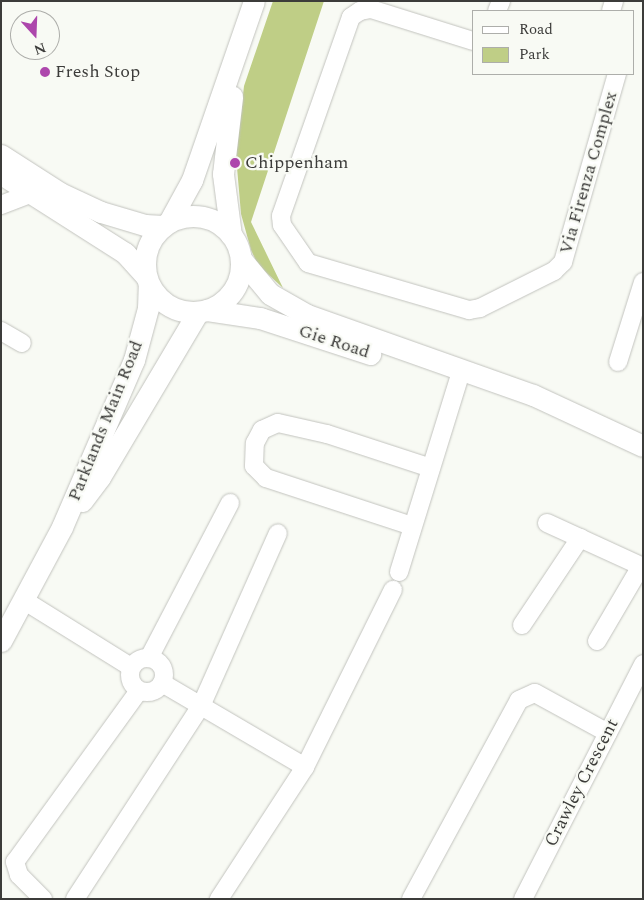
<!DOCTYPE html>
<html>
<head>
<meta charset="utf-8">
<style>
  body { margin:0 }
  #map { position:relative; width:644px; height:900px; overflow:hidden; background:#f8faf4; font-family:Spectral,serif }
  div>[style] { position:absolute }
  [style*='--x'] { left:calc(var(--x)*1px); top:calc(var(--y)*1px); width:calc(var(--w)*1px); rotate:calc(var(--a)*1deg) }
  .green>* { inset:0; background:#bfce86 }
  .roads { filter:drop-shadow(0 0 1px #c2c3be) drop-shadow(0 0 1px #c2c3be) }
  .minor>* { height:18px; margin:-9px; padding:0 9px; transform-origin:9px; border-radius:9px; background:#fff }
  .minor>.ring { margin:-9px; padding:0; box-sizing:content-box; background:none; border:18px solid #fff; border-radius:50% }
  .tertiary>* { height:21px; margin:-10.5px; padding:0 10.5px; transform-origin:10.5px; border-radius:10.5px; background:#fff }
  .tertiary>.ring { margin:-10.5px; padding:0; box-sizing:content-box; background:none; border:21px solid #fff; border-radius:50% }
  .dots>* { width:14px; height:14px; translate:-50% -50%; box-sizing:border-box; border:2px solid #f8faf4; border-radius:50% }
  span { translate:-50% -50%; white-space:nowrap; text-align:center; line-height:1.15; -webkit-text-stroke:4.5px #f8faf4; paint-order:stroke }
  .poi-label { font-size:18px; color:#3c3c3a }
  .left { translate:0 -50%; text-align:left }
  .street-label { font-size:18px; color:#3c3c3a }
  .frame { position:absolute; inset:0; border:2px solid #3c3c3a; pointer-events:none }
  .legend { position:absolute; left:472px; top:10px; width:162px; height:65px; box-sizing:border-box; background:#f8faf4; border:1px solid #adaeaa; margin:0; padding:6px 9px; list-style:none; font-size:15px; color:#3c3c3a }
  .legend li { display:flex; align-items:center; gap:10px; height:25px }
  .legend b { width:25px; border:1px solid #adaeaa }
  .north { position:absolute; left:10px; top:10px; width:50px; height:50px; box-sizing:border-box; background:#f8faf4; border:1px solid #adaeaa; border-radius:50%; rotate:160deg; font-size:14px; font-weight:700; line-height:20px; text-align:center; color:#3c3c3a }
  .north::after { content:''; display:block; margin:auto; width:18px; height:22px; background:#ad47ac; clip-path:polygon(50% 0,100% 100%,50% 72%,0 100%) }
</style>
</head>
<body>
<div id="map">
  <div class="green">
    <div style="clip-path:polygon(273px 1px,324px 1px,251px 222px,283px 288px,258px 265px,251px 250px,241px 214px,236px 156px,244px 86px)"></div>
  </div>
  <div class="roads">
    <div class="minor">
      <div style="--x:497;--y:11;--w:11;--a:-68"></div>
      <div style="--x:611;--y:11;--w:10;--a:-73"></div>
      <div style="--x:473;--y:41;--w:107;--a:-162.6"></div>
      <div style="--x:371;--y:9;--w:11;--a:170"></div>
      <div style="--x:360;--y:11;--w:11;--a:146"></div>
      <div style="--x:351;--y:17;--w:211;--a:109.4"></div>
      <div style="--x:281;--y:216;--w:9;--a:84"></div>
      <div style="--x:282;--y:225;--w:46;--a:55.6"></div>
      <div style="--x:308;--y:263;--w:168;--a:16.3"></div>
      <div style="--x:469;--y:310;--w:11;--a:-10"></div>
      <div style="--x:480;--y:308;--w:83;--a:-26.6"></div>
      <div style="--x:554;--y:271;--w:13;--a:-45"></div>
      <div style="--x:563;--y:262;--w:196;--a:-74"></div>
      <div style="--x:1;--y:205;--w:30;--a:-21"></div>
      <div style="--x:1;--y:331;--w:24;--a:30"></div>
      <div style="--x:618;--y:362;--w:84;--a:-72.6"></div>
      <div style="--x:547;--y:523;--w:106;--a:24.6"></div>
      <div style="--x:412;--y:526;--w:154;--a:-161.8"></div>
      <div style="--x:266;--y:478;--w:17;--a:-135"></div>
      <div style="--x:254;--y:466;--w:23;--a:-88"></div>
      <div style="--x:255;--y:443;--w:15;--a:-62"></div>
      <div style="--x:262;--y:430;--w:17;--a:-24"></div>
      <div style="--x:278;--y:423;--w:50;--a:12.7"></div>
      <div style="--x:327;--y:434;--w:109;--a:18.1"></div>
      <div style="--x:399;--y:572;--w:209;--a:-72.8"></div>
      <div style="--x:25;--y:601;--w:125;--a:31.9"></div>
      <div style="--x:522;--y:625;--w:105;--a:-56.3"></div>
      <div style="--x:597;--y:641;--w:87;--a:-59.6"></div>
      <div class="ring" style="left:130px;top:658px;width:16px;height:16px"></div>
      <div style="--x:149;--y:658;--w:175;--a:-62.4"></div>
      <div style="--x:162;--y:683;--w:166;--a:30.4"></div>
      <div style="--x:305;--y:767;--w:158;--a:123.1"></div>
      <div style="--x:305;--y:767;--w:198;--a:-63.6"></div>
      <div style="--x:43;--y:899;--w:34;--a:-135"></div>
      <div style="--x:19;--y:875;--w:14;--a:-107"></div>
      <div style="--x:15;--y:862;--w:211;--a:-54.1"></div>
      <div style="--x:75;--y:899;--w:230;--a:-56.9"></div>
      <div style="--x:201;--y:706;--w:189;--a:-66"></div>
      <div style="--x:411;--y:899;--w:226;--a:-61.5"></div>
      <div style="--x:519;--y:700;--w:17;--a:-24"></div>
      <div style="--x:535;--y:693;--w:83;--a:28.7"></div>
      <div style="--x:523;--y:899;--w:264;--a:-62.9"></div>
    </div>
    <div class="tertiary">
      <div style="--x:1;--y:155;--w:70;--a:32.8"></div>
      <div style="--x:60;--y:193;--w:45;--a:24.9"></div>
      <div style="--x:101;--y:212;--w:46;--a:16.5"></div>
      <div style="--x:145;--y:225;--w:18;--a:3"></div>
      <div style="--x:1;--y:174;--w:147;--a:32.5"></div>
      <div style="--x:125;--y:253;--w:31;--a:48"></div>
      <div class="ring" style="left:145px;top:216px;width:75px;height:75px"></div>
      <div style="--x:169;--y:222;--w:48;--a:-61.3"></div>
      <div style="--x:192;--y:180;--w:189;--a:-70.9"></div>
      <div style="--x:231;--y:235;--w:62;--a:-97.5"></div>
      <div style="--x:223;--y:174;--w:78;--a:-83.3"></div>
      <div style="--x:241;--y:259;--w:45;--a:50.4"></div>
      <div style="--x:270;--y:294;--w:43;--a:29.6"></div>
      <div style="--x:307;--y:315;--w:240;--a:19.5"></div>
      <div style="--x:533;--y:395;--w:121;--a:24.9"></div>
      <div style="--x:207;--y:310;--w:54;--a:8.6"></div>
      <div style="--x:260;--y:318;--w:116;--a:18.1"></div>
      <div style="--x:82;--y:501;--w:30;--a:-53"></div>
      <div style="--x:100;--y:477;--w:192;--a:-59.3"></div>
      <div style="--x:1;--y:641;--w:129;--a:-61.8"></div>
      <div style="--x:62;--y:527;--w:182;--a:-66.7"></div>
      <div style="--x:134;--y:360;--w:54;--a:-74.9"></div>
      <div style="--x:148;--y:308;--w:24;--a:-88"></div>
    </div>
  </div>
  <div class="dots">
    <div style="left:45px;top:72px;background:#ad47ac"></div>
    <div style="left:235px;top:163px;background:#ad47ac"></div>
  </div>
  <div class="poi-label">
    <span class="left" style="left:55px;top:72px">Fresh Stop</span>
    <span class="left" style="left:245px;top:163px">Chippenham</span>
  </div>
  <div class="street-label">
    <span style="left:589px;top:173px;rotate:-74deg">Via Firenza Complex</span>
    <span style="left:334px;top:342px;rotate:18deg">Gie Road</span>
    <span style="left:106px;top:421px;rotate:-68deg">Parklands Main Road</span>
    <span style="left:582px;top:783px;rotate:-63deg">Crawley Crescent</span>
  </div>
  <div class="frame"></div>
  <ul class="legend">
  <li><b style="height:6px;background:#fff"></b>Road</li>
  <li><b style="height:14px;background:#bfce86"></b>Park</li>
  </ul>
  <div class="north">N</div>
</div>
</body>
</html>
